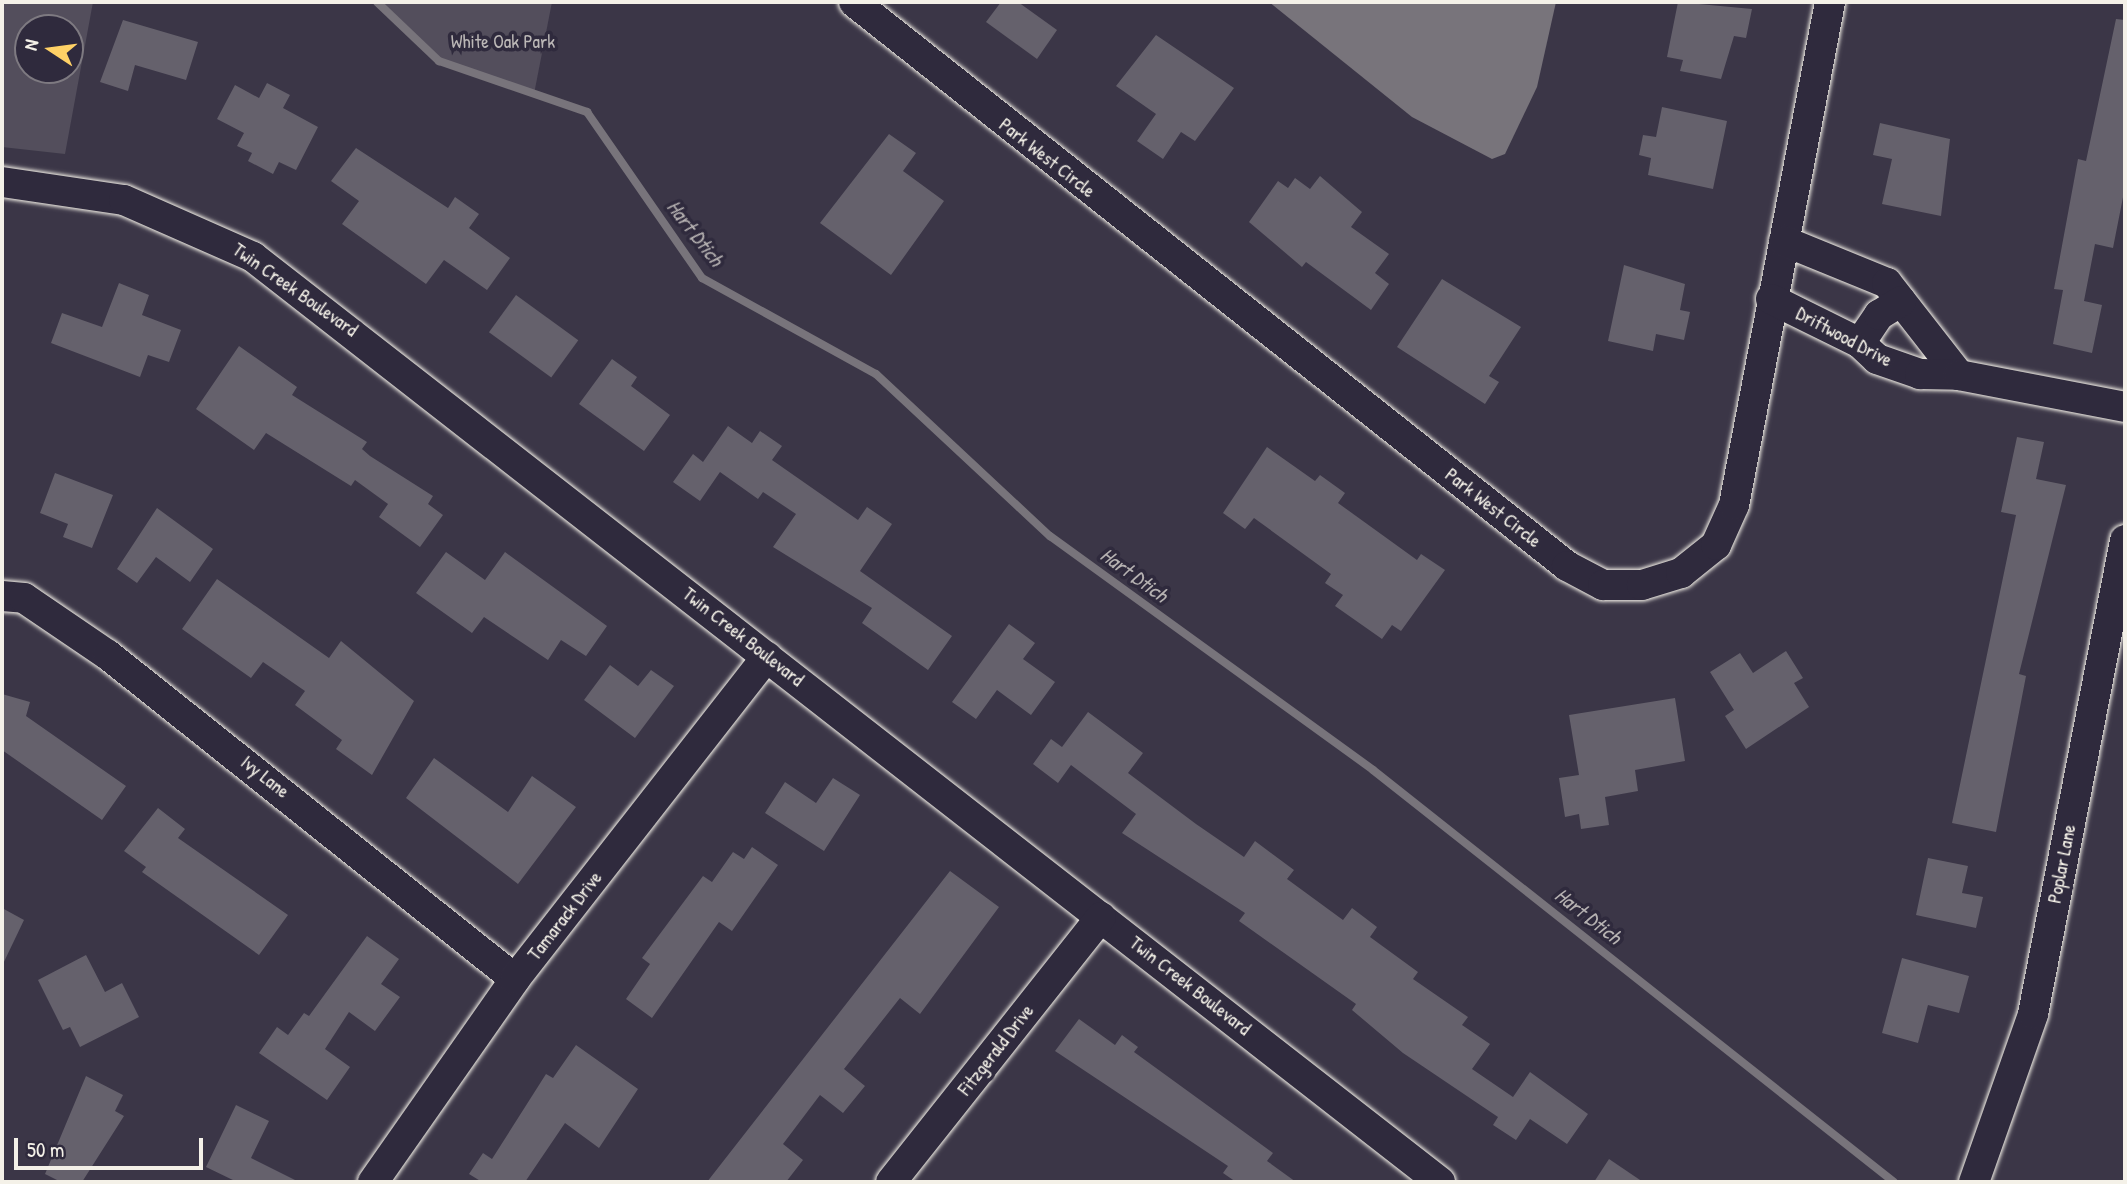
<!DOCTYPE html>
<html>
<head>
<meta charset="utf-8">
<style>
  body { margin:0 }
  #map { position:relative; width:2127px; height:1184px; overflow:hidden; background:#3b3647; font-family:"Patrick Hand",sans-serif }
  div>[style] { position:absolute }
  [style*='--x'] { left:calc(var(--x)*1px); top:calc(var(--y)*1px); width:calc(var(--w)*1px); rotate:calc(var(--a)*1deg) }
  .green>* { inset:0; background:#534e5c }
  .water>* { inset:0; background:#78747b }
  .stream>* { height:8px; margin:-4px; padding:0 4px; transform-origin:4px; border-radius:4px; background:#78747b }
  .building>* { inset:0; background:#65616c; transform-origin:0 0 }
  .roads { filter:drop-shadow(0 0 2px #f4f1e8) drop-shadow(0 0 2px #f4f1e8) }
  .street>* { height:30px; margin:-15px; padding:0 15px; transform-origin:15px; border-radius:15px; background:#2f2a3d }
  span { translate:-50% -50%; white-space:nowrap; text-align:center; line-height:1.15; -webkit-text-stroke:7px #2f2a3d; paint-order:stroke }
  .park-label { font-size:19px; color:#bcb8b7 }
  .street-label { font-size:19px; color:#f4f1e8 }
  .water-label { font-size:21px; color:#b6b2b2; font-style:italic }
  .frame { position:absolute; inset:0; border:4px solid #f4f1e8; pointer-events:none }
  .north { position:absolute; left:14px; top:14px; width:70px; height:70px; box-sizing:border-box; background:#2f2a3d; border:2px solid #7e7a81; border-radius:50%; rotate:283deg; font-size:19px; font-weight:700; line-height:28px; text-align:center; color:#f4f1e8 }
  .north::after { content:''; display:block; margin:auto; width:24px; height:32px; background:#ffd166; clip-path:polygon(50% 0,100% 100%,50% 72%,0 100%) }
  .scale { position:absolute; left:14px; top:1138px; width:189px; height:32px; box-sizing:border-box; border:4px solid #f4f1e8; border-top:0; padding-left:9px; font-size:21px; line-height:24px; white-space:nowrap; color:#f4f1e8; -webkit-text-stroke:5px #2f2a3d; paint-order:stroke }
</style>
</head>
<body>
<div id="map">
  <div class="green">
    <div style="clip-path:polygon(evenodd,2px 2px,93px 2px,65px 154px,2px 147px,2px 2px,28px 28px,70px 28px,70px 70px,28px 70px,28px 28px)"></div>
    <div style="clip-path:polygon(377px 2px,552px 2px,534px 94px,439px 61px)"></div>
  </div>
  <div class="water">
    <div style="clip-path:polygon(1269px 2px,1556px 2px,1537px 87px,1505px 154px,1492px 159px,1412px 117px)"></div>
  </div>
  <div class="stream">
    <div style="--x:377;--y:2;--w:86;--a:43.6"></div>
    <div style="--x:439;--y:61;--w:157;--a:19"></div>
    <div style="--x:587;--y:112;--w:202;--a:55.3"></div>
    <div style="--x:702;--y:278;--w:199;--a:28.9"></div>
    <div style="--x:876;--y:374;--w:238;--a:43"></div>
    <div style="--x:1050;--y:536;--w:399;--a:35.9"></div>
    <div style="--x:1373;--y:770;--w:664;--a:38.34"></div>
  </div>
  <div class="building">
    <div style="clip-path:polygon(1001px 2px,1018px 2px,1057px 30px,1037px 59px,986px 22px)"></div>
    <div style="clip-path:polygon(1678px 2px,1752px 9px,1746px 38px,1734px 36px,1721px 79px,1680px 71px,1683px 60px,1667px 57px)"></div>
    <div style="clip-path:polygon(2116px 19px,2125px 20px,2125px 187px,2113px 248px,2095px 244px,2084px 301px,2102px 305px,2092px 353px,2053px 344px,2063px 290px,2054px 289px,2078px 159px,2086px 161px)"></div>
    <div style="clip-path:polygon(123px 20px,198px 42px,186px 80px,135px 65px,128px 91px,100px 82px)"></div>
    <div style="clip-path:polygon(1156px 35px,1234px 88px,1195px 141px,1181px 132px,1163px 159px,1137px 141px,1156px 114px,1116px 86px)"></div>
    <div style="clip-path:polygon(267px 83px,290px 95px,283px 108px,318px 127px,296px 170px,279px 162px,273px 174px,248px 161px,252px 153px,237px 146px,244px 133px,217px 119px,235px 85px,259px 98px)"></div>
    <div style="clip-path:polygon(1662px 107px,1727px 121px,1713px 189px,1648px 175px,1651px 158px,1639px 155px,1643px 135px,1656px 137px)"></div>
    <div style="clip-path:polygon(1880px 123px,1950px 139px,1941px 216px,1882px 204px,1892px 159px,1873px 155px)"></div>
    <div style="clip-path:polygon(889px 134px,916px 153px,903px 171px,944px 201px,891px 275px,820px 223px)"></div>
    <div style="clip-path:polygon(356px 148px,448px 208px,455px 197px,479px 214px,469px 228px,510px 258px,487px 290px,444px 260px,426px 284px,342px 224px,359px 201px,331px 181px)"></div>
    <div style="clip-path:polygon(1320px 176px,1362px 212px,1351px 227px,1389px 254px,1375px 273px,1389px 284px,1371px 310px,1306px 262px,1302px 267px,1249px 222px,1278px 181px,1288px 188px,1295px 178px,1310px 189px)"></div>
    <div style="clip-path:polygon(1624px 265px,1685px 284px,1680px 310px,1690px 312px,1684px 340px,1656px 334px,1653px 351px,1608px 341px)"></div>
    <div style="clip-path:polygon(1442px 279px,1521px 327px,1489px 376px,1499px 382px,1485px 404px,1397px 347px)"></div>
    <div style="clip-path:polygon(119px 283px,149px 295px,142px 315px,181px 330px,169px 362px,148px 355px,140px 377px,51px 343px,62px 313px,102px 327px)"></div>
    <div style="left:516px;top:295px;width:77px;height:46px;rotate:36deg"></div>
    <div style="clip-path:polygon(239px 346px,297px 387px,292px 395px,367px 442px,362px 449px,370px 456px,433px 496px,428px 504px,443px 515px,420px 547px,379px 517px,388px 504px,355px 480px,351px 486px,266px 433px,254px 450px,196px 409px)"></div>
    <div style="clip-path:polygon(612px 359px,637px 377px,631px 386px,670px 415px,644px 451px,579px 404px)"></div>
    <div style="clip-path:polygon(728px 426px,752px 443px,760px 431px,782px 446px,772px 460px,858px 520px,867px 507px,892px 524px,860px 571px,952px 636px,928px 670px,862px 623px,872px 608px,773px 547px,796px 514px,763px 492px,758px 499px,720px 472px,700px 501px,673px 482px,693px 454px,703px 462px)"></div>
    <div style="clip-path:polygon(2017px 437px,2044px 442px,2036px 479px,2066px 485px,2019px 674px,2026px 676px,1996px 832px,1952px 823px,2016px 515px,2001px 512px)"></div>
    <div style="clip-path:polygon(1267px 447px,1315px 481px,1320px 475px,1345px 493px,1338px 503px,1417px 560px,1421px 554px,1445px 570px,1401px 631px,1392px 625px,1382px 639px,1335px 606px,1343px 595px,1325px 583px,1331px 574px,1254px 518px,1245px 529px,1223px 513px)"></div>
    <div style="clip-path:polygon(55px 473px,113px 495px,92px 548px,63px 537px,68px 524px,40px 513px)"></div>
    <div style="clip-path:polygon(157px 508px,213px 549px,190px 582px,156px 557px,137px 583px,117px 569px)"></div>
    <div style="clip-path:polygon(446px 552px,485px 580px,505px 552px,607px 626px,586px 656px,561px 640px,548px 660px,484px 617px,472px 633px,416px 593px)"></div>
    <div style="clip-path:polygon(217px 579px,329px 658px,341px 641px,414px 701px,372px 775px,336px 749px,342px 740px,295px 705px,305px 691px,263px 662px,251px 678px,182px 629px)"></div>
    <div style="clip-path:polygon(1009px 624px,1035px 643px,1023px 659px,1055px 682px,1031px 715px,997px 690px,976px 719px,952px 702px)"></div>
    <div style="clip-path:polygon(1786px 651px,1803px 678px,1794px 683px,1809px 707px,1746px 749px,1725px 716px,1734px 710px,1710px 672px,1740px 653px,1753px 673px)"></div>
    <div style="clip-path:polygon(610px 665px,638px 686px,651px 670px,674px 686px,635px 738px,584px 700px)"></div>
    <div style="clip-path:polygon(2px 694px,30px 702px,26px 716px,126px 786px,102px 820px,2px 750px)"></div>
    <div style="clip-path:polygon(1675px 698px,1685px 761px,1635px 770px,1638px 791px,1605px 797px,1609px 825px,1581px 829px,1579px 814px,1565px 817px,1559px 778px,1579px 775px,1569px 715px)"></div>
    <div style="clip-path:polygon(1088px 712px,1143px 753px,1128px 773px,1196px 824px,1244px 857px,1255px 841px,1294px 870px,1287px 879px,1343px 920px,1352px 908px,1377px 927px,1370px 937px,1418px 972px,1413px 979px,1468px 1017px,1462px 1025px,1490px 1044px,1472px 1069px,1513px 1097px,1530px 1072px,1588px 1114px,1567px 1144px,1530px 1119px,1516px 1140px,1493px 1125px,1498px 1117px,1403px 1053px,1352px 1010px,1356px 1004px,1239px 921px,1245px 913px,1122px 833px,1136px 814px,1071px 765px,1058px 783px,1033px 764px,1051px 739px,1062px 747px)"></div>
    <div style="clip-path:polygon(434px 758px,508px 812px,532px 776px,576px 807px,518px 884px,406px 798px)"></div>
    <div style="clip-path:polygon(833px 778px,860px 795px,824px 851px,765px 813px,785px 782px,816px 803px)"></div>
    <div style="clip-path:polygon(158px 808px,185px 829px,178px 838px,288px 915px,259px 955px,142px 872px,146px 867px,124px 851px)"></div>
    <div style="clip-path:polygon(752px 847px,778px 865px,732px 931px,719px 922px,652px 1018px,626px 999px,650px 964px,642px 958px,703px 876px,712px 882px,733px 852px,744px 859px)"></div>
    <div style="clip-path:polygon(1928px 858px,1968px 866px,1962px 893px,1983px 897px,1976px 928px,1916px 915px)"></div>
    <div style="clip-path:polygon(950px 871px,999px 907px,920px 1014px,900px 998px,844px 1069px,865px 1086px,843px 1113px,820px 1095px,783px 1144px,803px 1160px,786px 1182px,707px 1182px)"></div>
    <div style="clip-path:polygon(2px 908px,24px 920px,2px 966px)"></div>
    <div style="clip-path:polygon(367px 936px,399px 959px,381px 984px,400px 997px,375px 1031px,349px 1012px,325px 1049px,350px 1067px,327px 1100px,259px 1053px,277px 1027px,288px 1035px,304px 1013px,309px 1016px)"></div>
    <div style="clip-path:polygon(86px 955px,105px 992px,122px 983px,139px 1017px,80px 1047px,70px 1027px,63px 1030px,38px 980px)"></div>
    <div style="clip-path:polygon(1902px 958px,1969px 976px,1959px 1013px,1928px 1005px,1918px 1043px,1882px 1033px)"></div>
    <div style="clip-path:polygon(1079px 1019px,1115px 1045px,1122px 1035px,1138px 1047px,1134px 1052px,1273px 1153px,1267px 1161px,1296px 1182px,1236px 1182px,1223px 1173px,1228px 1166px,1055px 1051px)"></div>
    <div style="clip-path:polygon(576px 1045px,638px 1089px,599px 1148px,565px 1123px,525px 1182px,482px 1182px,469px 1174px,483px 1153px,492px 1159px,546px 1074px,553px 1078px)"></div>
    <div style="clip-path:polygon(86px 1076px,123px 1095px,115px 1111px,124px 1116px,82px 1182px,61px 1182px,45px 1174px)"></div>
    <div style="clip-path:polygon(236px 1105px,269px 1121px,251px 1158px,299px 1182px,237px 1182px,206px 1167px)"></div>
    <div style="clip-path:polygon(1609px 1159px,1643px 1182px,1594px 1182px)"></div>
  </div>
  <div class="roads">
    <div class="street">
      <div style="--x:854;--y:2;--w:909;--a:38.34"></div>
      <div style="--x:1567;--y:566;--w:41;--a:27.8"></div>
      <div style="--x:1603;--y:585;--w:39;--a:0"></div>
      <div style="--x:1642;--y:585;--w:41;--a:-17.1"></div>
      <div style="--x:1681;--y:573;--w:45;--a:-38.7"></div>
      <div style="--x:1716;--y:545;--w:44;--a:-65.8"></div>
      <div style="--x:1734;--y:505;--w:512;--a:-79.19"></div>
      <div style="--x:2;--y:182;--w:123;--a:8.4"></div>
      <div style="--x:124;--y:200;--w:141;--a:23.8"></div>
      <div style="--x:253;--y:257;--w:1505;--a:37.93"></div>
      <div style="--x:1784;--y:241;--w:111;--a:22.2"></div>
      <div style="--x:1887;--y:283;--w:117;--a:52"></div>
      <div style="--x:1771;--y:299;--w:99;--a:26.3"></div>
      <div style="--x:1860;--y:343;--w:23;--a:43"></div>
      <div style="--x:1877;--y:359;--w:46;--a:19.2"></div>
      <div style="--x:1920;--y:374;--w:39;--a:1"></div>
      <div style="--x:1959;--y:375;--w:169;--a:10.9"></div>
      <div style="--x:1860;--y:343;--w:34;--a:-56"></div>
      <div style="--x:1879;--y:315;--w:26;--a:-32"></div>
      <div style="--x:2;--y:596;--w:22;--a:5"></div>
      <div style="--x:24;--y:598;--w:102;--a:34.2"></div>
      <div style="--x:108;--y:655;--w:520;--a:38.52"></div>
      <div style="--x:373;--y:1182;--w:248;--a:-55"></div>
      <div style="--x:515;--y:979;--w:409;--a:-52"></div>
      <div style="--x:891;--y:1182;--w:338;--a:-51.6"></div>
      <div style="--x:1974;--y:1182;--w:178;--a:-70.6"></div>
      <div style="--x:2033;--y:1014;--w:483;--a:-79"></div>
    </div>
  </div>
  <div class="park-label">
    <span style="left:503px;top:42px">White Oak Park</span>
  </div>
  <div class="street-label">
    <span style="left:1047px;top:158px;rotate:38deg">Park West Circle</span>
    <span style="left:295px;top:290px;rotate:35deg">Twin Creek Boulevard</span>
    <span style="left:1844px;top:337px;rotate:28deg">Driftwood Drive</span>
    <span style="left:1493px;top:508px;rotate:38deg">Park West Circle</span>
    <span style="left:743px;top:637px;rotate:38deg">Twin Creek Boulevard</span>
    <span style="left:265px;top:777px;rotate:38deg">Ivy Lane</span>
    <span style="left:2062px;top:864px;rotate:-79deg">Poplar Lane</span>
    <span style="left:565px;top:916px;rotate:-52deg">Tamarack Drive</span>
    <span style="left:1190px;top:986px;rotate:38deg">Twin Creek Boulevard</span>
    <span style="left:996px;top:1050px;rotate:-52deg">Fitzgerald Drive</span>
  </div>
  <div class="water-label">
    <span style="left:695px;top:233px;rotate:52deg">Hart Dtich</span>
    <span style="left:1134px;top:575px;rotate:36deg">Hart Dtich</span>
    <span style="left:1588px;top:916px;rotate:38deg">Hart Dtich</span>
  </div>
  <div class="frame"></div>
  <div class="north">N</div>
  <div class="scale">50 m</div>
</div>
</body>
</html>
